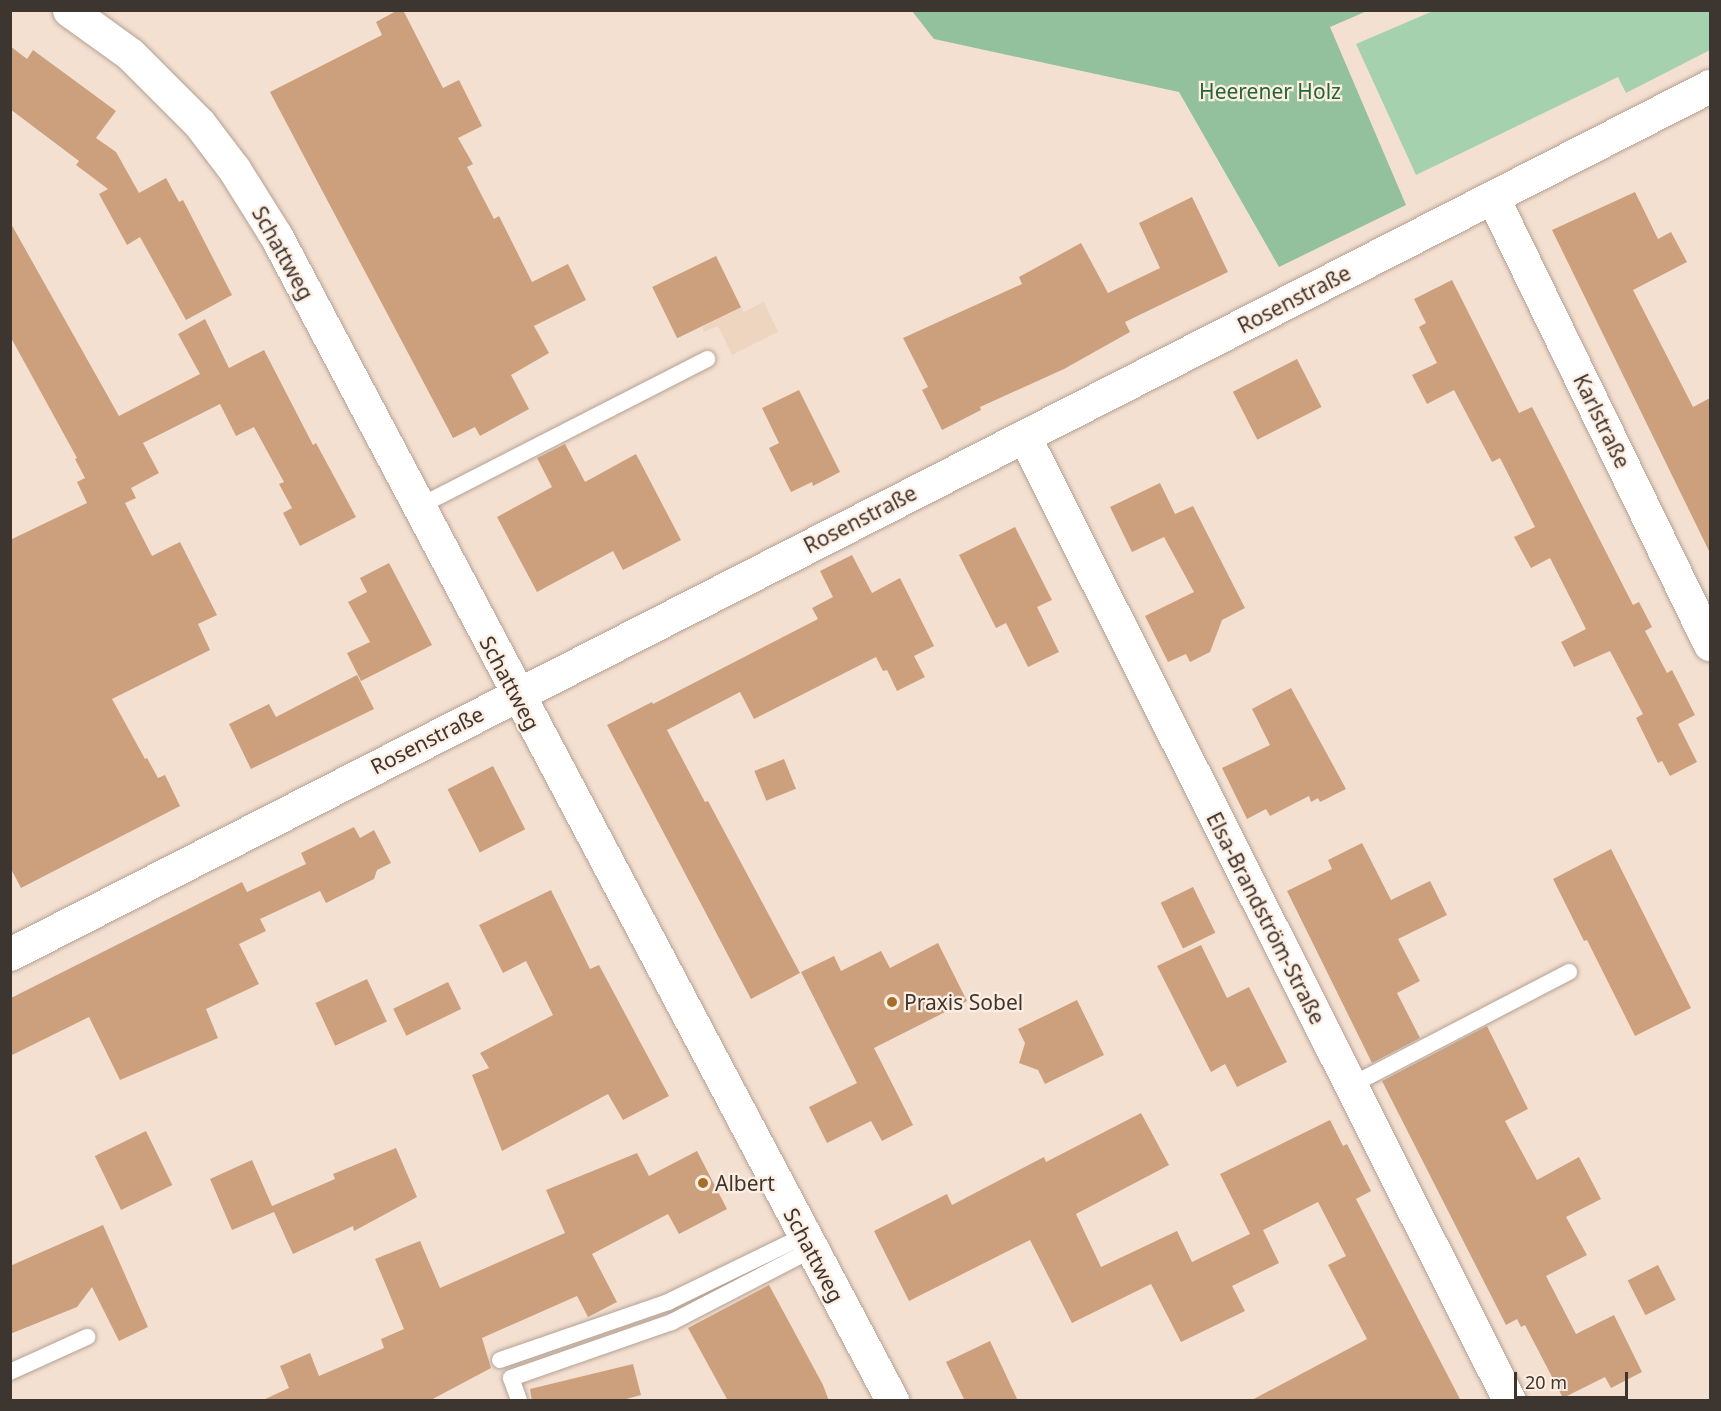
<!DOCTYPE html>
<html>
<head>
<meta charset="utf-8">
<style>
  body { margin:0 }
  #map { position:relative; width:1721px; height:1411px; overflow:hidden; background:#f4e0d1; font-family:"Noto Sans",sans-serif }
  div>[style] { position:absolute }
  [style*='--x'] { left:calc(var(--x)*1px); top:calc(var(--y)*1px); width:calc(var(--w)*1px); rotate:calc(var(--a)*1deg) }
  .built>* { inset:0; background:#eed5c0 }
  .green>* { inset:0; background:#a5d1ae }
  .forest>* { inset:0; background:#94c19d }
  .building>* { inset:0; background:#cca07d; transform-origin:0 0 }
  .roads { filter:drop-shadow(0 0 2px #b4a193) drop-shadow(0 0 2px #b4a193) }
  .service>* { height:16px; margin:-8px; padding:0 8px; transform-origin:8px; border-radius:8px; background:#fff }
  .minor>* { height:33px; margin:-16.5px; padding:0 16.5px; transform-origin:16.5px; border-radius:16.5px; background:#fff }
  .dots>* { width:16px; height:16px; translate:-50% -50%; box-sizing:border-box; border:3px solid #feeee2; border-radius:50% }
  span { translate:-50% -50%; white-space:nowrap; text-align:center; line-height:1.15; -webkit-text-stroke:4.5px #feeee2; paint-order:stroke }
  .park-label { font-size:21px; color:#226638 }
  .street-label { font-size:21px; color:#3d352f }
  .poi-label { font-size:21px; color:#3d352f }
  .left { translate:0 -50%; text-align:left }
  .frame { position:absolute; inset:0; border:12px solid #3d352f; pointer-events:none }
  .scale { position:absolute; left:1514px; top:1372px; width:114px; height:27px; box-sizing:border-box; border:3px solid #3d352f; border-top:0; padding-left:8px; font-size:18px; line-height:21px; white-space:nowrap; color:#3d352f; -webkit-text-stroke:4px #feeee2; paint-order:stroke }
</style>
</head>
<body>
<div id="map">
  <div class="built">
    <div style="clip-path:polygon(764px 302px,778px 332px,732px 355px,718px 326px,704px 332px,702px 327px,741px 307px,744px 312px)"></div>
  </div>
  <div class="green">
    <div style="clip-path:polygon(1433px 11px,1710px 11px,1710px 50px,1626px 93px,1618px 77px,1416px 175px,1356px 44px)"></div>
  </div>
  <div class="forest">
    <div style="clip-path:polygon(912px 11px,1367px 11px,1330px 27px,1406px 205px,1279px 267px,1179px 92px,934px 39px)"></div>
  </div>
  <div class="building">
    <div style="clip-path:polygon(398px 10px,403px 10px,443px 88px,459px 80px,482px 126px,458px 138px,473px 164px,467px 167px,494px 219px,499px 216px,532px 282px,568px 264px,586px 300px,534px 326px,549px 353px,511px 375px,529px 409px,480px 436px,475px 427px,453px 438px,270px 92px,382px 35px,376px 22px)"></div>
    <div style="clip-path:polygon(10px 46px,27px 59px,33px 50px,116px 111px,96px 138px,116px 152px,139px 193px,166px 178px,179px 202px,183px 200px,232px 295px,186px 320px,140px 237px,127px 245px,99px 194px,108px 189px,76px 165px,79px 161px,10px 109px)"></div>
    <div style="clip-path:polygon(1635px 192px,1658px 239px,1671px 232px,1687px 262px,1633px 290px,1693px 407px,1710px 398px,1710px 553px,1552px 230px)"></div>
    <div style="clip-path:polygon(1192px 197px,1228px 272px,1125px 322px,1130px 332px,1064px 369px,980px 407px,981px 410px,942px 430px,922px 390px,928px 387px,903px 338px,1022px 284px,1019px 277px,1081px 243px,1108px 293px,1160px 268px,1139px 223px)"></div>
    <div style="clip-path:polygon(10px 222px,119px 416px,200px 374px,178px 334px,205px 319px,229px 368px,264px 350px,313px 445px,316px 443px,356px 517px,300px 546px,283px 513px,292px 508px,279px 484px,284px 482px,254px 427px,236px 436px,220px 404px,143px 443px,159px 473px,131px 488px,136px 498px,125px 503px,152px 556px,180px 542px,217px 615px,198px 624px,210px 650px,112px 699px,145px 759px,147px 758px,158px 778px,165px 775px,180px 806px,21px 888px,10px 867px,10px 540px,87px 503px,77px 482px,85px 478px,75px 459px,77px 458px,10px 336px)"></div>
    <div style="left:716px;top:256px;width:57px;height:71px;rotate:64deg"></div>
    <div style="clip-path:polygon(1452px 280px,1519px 413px,1532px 407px,1633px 605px,1639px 602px,1652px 627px,1645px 631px,1667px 673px,1672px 670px,1695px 715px,1678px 724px,1697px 762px,1670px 776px,1662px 761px,1658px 763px,1636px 718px,1643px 714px,1610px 651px,1574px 667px,1561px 642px,1586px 629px,1550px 558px,1531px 568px,1514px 537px,1535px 527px,1500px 458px,1492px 462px,1454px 390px,1427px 404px,1412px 375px,1437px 363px,1419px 327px,1426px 323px,1414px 299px)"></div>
    <div style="left:1297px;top:359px;width:54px;height:72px;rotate:63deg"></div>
    <div style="clip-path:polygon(799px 390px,840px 472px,813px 486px,812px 482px,791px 492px,769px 448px,779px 443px,762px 408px)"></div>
    <div style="clip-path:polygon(565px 444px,585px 482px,636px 454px,681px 540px,623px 570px,613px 551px,537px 592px,497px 517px,552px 487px,537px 458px)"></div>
    <div style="clip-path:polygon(1160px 483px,1175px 514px,1193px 506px,1245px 608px,1222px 620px,1210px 652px,1190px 662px,1186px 654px,1168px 662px,1145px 616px,1194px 592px,1164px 537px,1132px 552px,1110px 507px)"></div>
    <div style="clip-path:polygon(1015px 527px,1052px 600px,1037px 607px,1059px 652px,1028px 667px,1006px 623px,996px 628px,959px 555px)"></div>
    <div style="clip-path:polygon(852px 555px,872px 593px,900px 578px,934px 646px,914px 656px,925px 677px,897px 691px,887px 670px,883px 671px,876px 657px,754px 719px,740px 692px,667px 730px,705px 802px,708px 801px,800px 973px,751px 999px,607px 725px,652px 702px,653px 704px,818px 619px,812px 608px,833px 597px,820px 571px)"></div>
    <div style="clip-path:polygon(389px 563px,432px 645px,361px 681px,347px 653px,370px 642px,348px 602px,367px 592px,360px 578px)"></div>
    <div style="clip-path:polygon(357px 675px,374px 709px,251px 769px,229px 724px,269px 704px,276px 717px)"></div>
    <div style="clip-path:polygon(1291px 688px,1346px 789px,1320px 802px,1318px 798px,1311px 802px,1309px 796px,1270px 816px,1266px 809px,1247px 819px,1222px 768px,1270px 745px,1252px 709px)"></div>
    <div style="left:784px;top:759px;width:32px;height:32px;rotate:68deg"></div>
    <div style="left:493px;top:766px;width:71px;height:51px;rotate:63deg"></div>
    <div style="clip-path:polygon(354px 827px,360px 838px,374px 830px,391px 863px,377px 870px,374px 879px,326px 903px,320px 891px,260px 919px,266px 931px,239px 944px,259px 984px,206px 1009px,218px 1038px,120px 1080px,89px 1017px,10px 1056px,11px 998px,242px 882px,247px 892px,306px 864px,301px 853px)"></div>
    <div style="clip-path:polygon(1362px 843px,1391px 900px,1430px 881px,1447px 915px,1398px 939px,1420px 981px,1397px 993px,1420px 1038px,1372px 1063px,1287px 891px,1332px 869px,1328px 860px)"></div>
    <div style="clip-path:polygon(1611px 849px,1691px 1008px,1635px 1036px,1587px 940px,1584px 941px,1553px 879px)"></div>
    <div style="left:1193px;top:887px;width:51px;height:36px;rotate:64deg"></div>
    <div style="clip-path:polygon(551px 890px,590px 969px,599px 965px,669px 1096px,623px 1120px,608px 1094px,502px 1151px,472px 1075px,489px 1068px,480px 1053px,553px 1015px,526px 961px,503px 973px,479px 925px)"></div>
    <div style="clip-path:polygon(938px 943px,967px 1001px,874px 1048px,913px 1125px,882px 1141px,871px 1121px,827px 1143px,809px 1107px,857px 1083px,801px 972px,834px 956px,841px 971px,881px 951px,890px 968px)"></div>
    <div style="clip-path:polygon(1201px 945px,1227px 998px,1249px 987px,1287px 1062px,1237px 1087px,1225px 1064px,1211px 1072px,1157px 966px)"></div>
    <div style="left:367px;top:979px;width:47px;height:57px;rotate:65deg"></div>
    <div style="left:448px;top:982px;width:30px;height:61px;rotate:64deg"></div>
    <div style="clip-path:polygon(1077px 1000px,1104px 1055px,1045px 1084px,1038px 1070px,1019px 1063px,1025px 1043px,1018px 1029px)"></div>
    <div style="clip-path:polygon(1487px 1026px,1528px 1109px,1505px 1121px,1537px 1180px,1579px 1157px,1601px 1199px,1566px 1217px,1587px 1255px,1546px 1276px,1576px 1334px,1614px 1315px,1642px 1372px,1611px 1388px,1605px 1377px,1563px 1398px,1525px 1325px,1521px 1327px,1517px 1319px,1506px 1325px,1382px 1081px)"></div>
    <div style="clip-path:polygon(1141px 1113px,1169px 1165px,1076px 1214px,1101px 1267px,1177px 1231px,1192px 1262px,1250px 1234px,1220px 1174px,1330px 1120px,1343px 1146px,1347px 1144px,1371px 1191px,1356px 1199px,1461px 1401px,1250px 1401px,1367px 1339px,1328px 1265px,1346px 1256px,1318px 1202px,1263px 1230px,1279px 1263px,1232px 1286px,1245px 1311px,1181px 1342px,1151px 1284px,1072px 1323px,1030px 1240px,909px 1301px,874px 1231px,947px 1194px,952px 1205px,1044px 1157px,1046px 1162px)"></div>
    <div style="left:146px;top:1131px;width:60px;height:57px;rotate:64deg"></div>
    <div style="clip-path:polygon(396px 1148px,417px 1197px,354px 1231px,353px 1226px,293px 1254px,274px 1212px,232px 1230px,210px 1179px,252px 1160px,272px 1206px,335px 1179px,333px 1174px)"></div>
    <div style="clip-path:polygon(697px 1151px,727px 1209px,679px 1234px,668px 1214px,592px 1254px,617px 1302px,588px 1317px,577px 1296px,482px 1338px,491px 1368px,429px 1401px,261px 1401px,289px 1388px,280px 1366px,310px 1353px,319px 1376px,384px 1348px,381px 1339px,404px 1329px,375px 1259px,420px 1241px,440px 1288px,565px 1233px,546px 1190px,637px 1153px,649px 1176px)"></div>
    <div style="clip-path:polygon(103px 1225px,148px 1327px,119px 1341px,92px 1287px,77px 1307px,10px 1334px,10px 1266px)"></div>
    <div style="left:1658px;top:1265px;width:39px;height:34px;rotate:63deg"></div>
    <div style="clip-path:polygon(769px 1285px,823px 1385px,829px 1401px,728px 1401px,688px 1328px)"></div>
    <div style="clip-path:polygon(990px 1341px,998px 1358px,1018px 1401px,965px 1401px,946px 1362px)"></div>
    <div style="clip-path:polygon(633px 1364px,641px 1395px,619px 1401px,532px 1401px,530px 1389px)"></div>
  </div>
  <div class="roads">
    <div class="service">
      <div style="--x:418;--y:507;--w:325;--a:-27.1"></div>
      <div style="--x:1350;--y:1086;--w:247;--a:-27.5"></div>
      <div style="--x:500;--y:1360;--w:178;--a:-19"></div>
      <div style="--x:668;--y:1302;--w:151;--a:-25.9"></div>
      <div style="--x:10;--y:1372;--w:85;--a:-24.4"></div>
      <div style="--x:519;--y:1400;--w:23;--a:-110"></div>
      <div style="--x:511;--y:1378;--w:170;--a:-19.2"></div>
      <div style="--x:672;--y:1322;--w:157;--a:-27.4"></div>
    </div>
    <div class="minor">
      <div style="--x:69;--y:10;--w:75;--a:35.8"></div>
      <div style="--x:130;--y:54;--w:98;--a:45"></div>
      <div style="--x:199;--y:123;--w:58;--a:52.7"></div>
      <div style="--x:234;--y:169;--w:79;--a:57.9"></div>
      <div style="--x:276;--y:236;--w:1317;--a:62.11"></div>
      <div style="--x:1493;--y:198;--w:496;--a:64.1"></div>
      <div style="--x:1024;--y:436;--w:1079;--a:63.29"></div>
      <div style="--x:10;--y:954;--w:1909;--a:-27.05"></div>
    </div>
  </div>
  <div class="dots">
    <div style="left:892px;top:1002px;background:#a66e2b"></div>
    <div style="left:703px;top:1183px;background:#a66e2b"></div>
  </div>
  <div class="park-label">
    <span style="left:1270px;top:91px">Heerener Holz</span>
  </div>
  <div class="street-label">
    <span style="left:283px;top:253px;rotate:61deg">Schattweg</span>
    <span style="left:1294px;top:299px;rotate:-27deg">Rosenstraße</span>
    <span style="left:1602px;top:421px;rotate:64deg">Karlstraße</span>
    <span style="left:860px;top:519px;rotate:-27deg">Rosenstraße</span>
    <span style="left:510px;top:683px;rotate:62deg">Schattweg</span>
    <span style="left:427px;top:740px;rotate:-27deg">Rosenstraße</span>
    <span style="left:1266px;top:918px;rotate:63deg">Elsa-Brandström-Straße</span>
    <span style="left:814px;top:1255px;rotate:62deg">Schattweg</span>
  </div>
  <div class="poi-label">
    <span class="left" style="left:904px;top:1002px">Praxis Sobel</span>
    <span class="left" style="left:715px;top:1183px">Albert</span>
  </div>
  <div class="frame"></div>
  <div class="scale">20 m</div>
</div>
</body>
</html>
